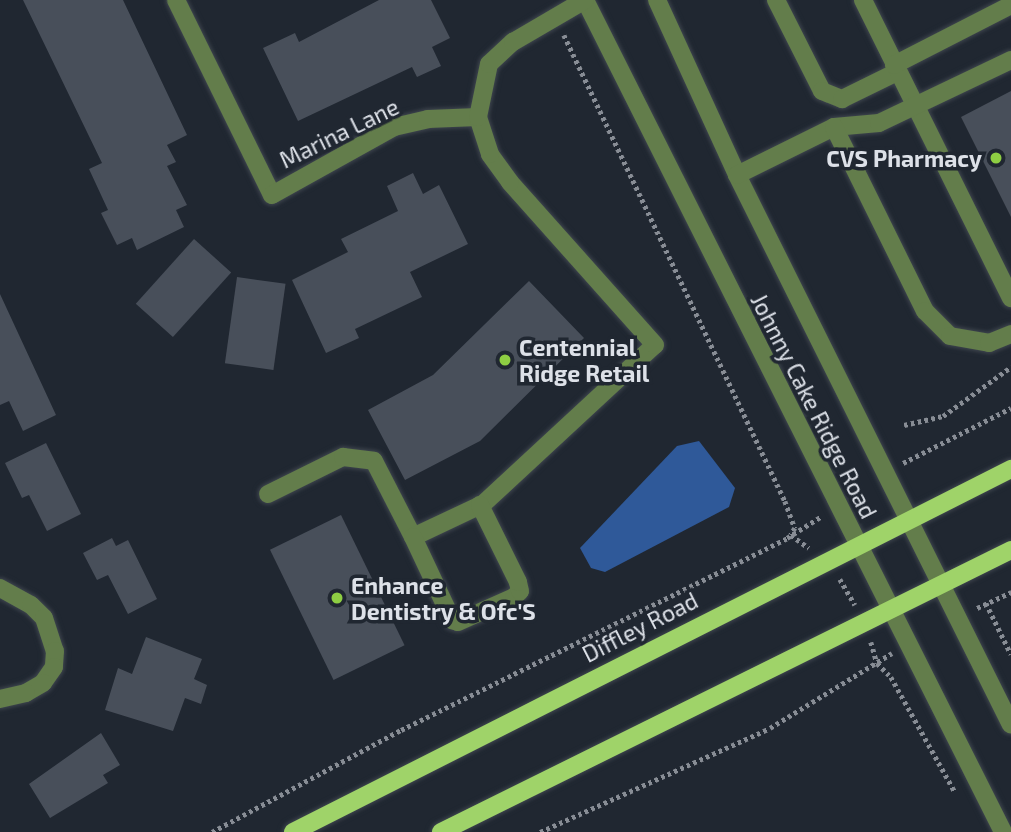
<!DOCTYPE html>
<html>
<head>
<meta charset="utf-8">
<style>
  body { margin:0 }
  #map { position:relative; width:1011px; height:832px; overflow:hidden; background:#202731; font-family:"Exo 2",sans-serif }
  div>[style] { position:absolute }
  [style*='--x'] { left:calc(var(--x)*1px); top:calc(var(--y)*1px); width:calc(var(--w)*1px); rotate:calc(var(--a)*1deg) }
  .water>* { inset:0; background:#2f5999 }
  .building>* { inset:0; background:#484f5a; transform-origin:0 0 }
  .path>* { height:4.5px; margin-top:-2.25px; transform-origin:0; background:repeating-linear-gradient(90deg,#888d95 0 3.5px,transparent 0 7px) }
  .roads { filter:drop-shadow(0 0 2px #3e454e) drop-shadow(0 0 2px #3e454e) }
  .minor>* { height:18px; margin:-9px; padding:0 9px; transform-origin:9px; border-radius:9px; background:#637d4b }
  .major>* { height:18px; margin:-9px; padding:0 9px; transform-origin:9px; border-radius:9px; background:#9fd369 }
  .dots>* { width:19px; height:19px; translate:-50% -50%; box-sizing:border-box; border:4px solid #202731; border-radius:50% }
  span { translate:-50% -50%; white-space:nowrap; text-align:center; line-height:1.15; -webkit-text-stroke:7px #202731; paint-order:stroke }
  .street-label { font-size:23px; color:#dde1e8 }
  .poi-label { font-size:23px; color:#dde1e8; font-weight:700 }
  .right { translate:-100% -50%; text-align:right }
  .left { translate:0 -50%; text-align:left }
</style>
</head>
<body>
<div id="map">
  <div class="water">
    <div style="clip-path:polygon(699px 441px,735px 488px,729px 507px,605px 572px,591px 568px,580px 548px,677px 446px)"></div>
  </div>
  <div class="building">
    <div style="clip-path:polygon(23px 0,123px 0,187px 135px,167px 145px,176px 162px,167px 166px,187px 205px,176px 210px,184px 227px,137px 250px,132px 238px,117px 245px,101px 213px,108px 210px,89px 169px,102px 163px)"></div>
    <div style="clip-path:polygon(379px 0,431px 0,450px 38px,432px 47px,441px 66px,417px 77px,412px 67px,298px 121px,263px 48px,295px 33px,299px 42px)"></div>
    <div style="clip-path:polygon(1011px 91px,1011px 217px,961px 117px)"></div>
    <div style="clip-path:polygon(413px 173px,423px 194px,439px 185px,468px 244px,410px 272px,422px 297px,355px 329px,359px 338px,326px 353px,292px 280px,348px 252px,341px 239px,398px 211px,387px 186px)"></div>
    <div style="left:194px;top:239px;width:50px;height:87px;rotate:42deg"></div>
    <div style="left:237px;top:277px;width:49px;height:87px;rotate:8deg"></div>
    <div style="clip-path:polygon(529px 281px,584px 338px,480px 441px,405px 480px,368px 410px,433px 375px)"></div>
    <div style="clip-path:polygon(0 294px,56px 415px,23px 431px,9px 401px,0 405px)"></div>
    <div style="clip-path:polygon(46px 443px,81px 514px,47px 531px,29px 495px,22px 498px,5px 463px)"></div>
    <div style="left:341px;top:515px;width:145px;height:79px;rotate:64deg"></div>
    <div style="clip-path:polygon(112px 538px,116px 546px,128px 540px,157px 599px,128px 614px,108px 575px,97px 580px,83px 553px)"></div>
    <div style="clip-path:polygon(146px 637px,202px 659px,194px 679px,207px 685px,201px 704px,185px 698px,173px 731px,105px 710px,118px 668px,132px 674px)"></div>
    <div style="clip-path:polygon(101px 733px,120px 765px,103px 775px,108px 783px,50px 818px,29px 784px)"></div>
  </div>
  <div class="path">
    <div style="--x:564;--y:35;--w:516;--a:64.63"></div>
    <div style="--x:785;--y:501;--w:29;--a:70"></div>
    <div style="--x:795;--y:528;--w:8;--a:120"></div>
    <div style="--x:791;--y:535;--w:22;--a:36"></div>
    <div style="--x:904;--y:425;--w:40;--a:-13"></div>
    <div style="--x:943;--y:416;--w:84;--a:-35.8"></div>
    <div style="--x:903;--y:463;--w:121;--a:-27"></div>
    <div style="--x:840;--y:579;--w:30;--a:60"></div>
    <div style="--x:986;--y:603;--w:57;--a:63.9"></div>
    <div style="--x:977;--y:608;--w:38;--a:-25"></div>
    <div style="--x:871;--y:642;--w:22;--a:74"></div>
    <div style="--x:877;--y:663;--w:20;--a:45"></div>
    <div style="--x:891;--y:677;--w:132;--a:60.9"></div>
    <div style="--x:212;--y:832;--w:215;--a:-28.4"></div>
    <div style="--x:401;--y:730;--w:431;--a:-26.4"></div>
    <div style="--x:787;--y:538;--w:41;--a:-32.2"></div>
    <div style="--x:540;--y:832;--w:252;--a:-24.3"></div>
    <div style="--x:770;--y:728;--w:143;--a:-31.6"></div>
  </div>
  <div class="roads">
    <div class="minor">
      <div style="--x:176;--y:0;--w:217;--a:63.8"></div>
      <div style="--x:272;--y:195;--w:140;--a:-29.1"></div>
      <div style="--x:394;--y:127;--w:35;--a:-13"></div>
      <div style="--x:428;--y:119;--w:50;--a:-2.3"></div>
      <div style="--x:585;--y:0;--w:931;--a:63.32"></div>
      <div style="--x:657;--y:0;--w:192;--a:65.4"></div>
      <div style="--x:737;--y:175;--w:614;--a:63.52"></div>
      <div style="--x:776;--y:0;--w:102;--a:63.2"></div>
      <div style="--x:822;--y:91;--w:22;--a:22"></div>
      <div style="--x:842;--y:99;--w:61;--a:-26.1"></div>
      <div style="--x:863;--y:0;--w:333;--a:63.6"></div>
      <div style="--x:894;--y:65;--w:131;--a:-27.1"></div>
      <div style="--x:834;--y:127;--w:45;--a:-5.1"></div>
      <div style="--x:879;--y:123;--w:146;--a:-25.5"></div>
      <div style="--x:737;--y:175;--w:108;--a:-26.3"></div>
      <div style="--x:834;--y:127;--w:205;--a:63.7"></div>
      <div style="--x:925;--y:311;--w:35;--a:45"></div>
      <div style="--x:950;--y:336;--w:40;--a:10"></div>
      <div style="--x:989;--y:343;--w:24;--a:-22"></div>
      <div style="--x:268;--y:494;--w:84;--a:-26.3"></div>
      <div style="--x:343;--y:457;--w:31;--a:7"></div>
      <div style="--x:374;--y:461;--w:85;--a:62.8"></div>
      <div style="--x:413;--y:537;--w:77;--a:-25.2"></div>
      <div style="--x:483;--y:504;--w:234;--a:-42.8"></div>
      <div style="--x:655;--y:345;--w:218;--a:-131.7"></div>
      <div style="--x:510;--y:182;--w:34;--a:-126"></div>
      <div style="--x:490;--y:154;--w:39;--a:-108"></div>
      <div style="--x:478;--y:117;--w:54;--a:-78.3"></div>
      <div style="--x:489;--y:64;--w:33;--a:-43"></div>
      <div style="--x:513;--y:42;--w:83;--a:-30.3"></div>
      <div style="--x:413;--y:537;--w:92;--a:64.8"></div>
      <div style="--x:452;--y:620;--w:6;--a:18"></div>
      <div style="--x:458;--y:622;--w:61;--a:-24.1"></div>
      <div style="--x:514;--y:597;--w:8;--a:-45"></div>
      <div style="--x:520;--y:591;--w:9;--a:-103"></div>
      <div style="--x:518;--y:582;--w:86;--a:-116.3"></div>
      <div style="--x:0;--y:588;--w:35;--a:29"></div>
      <div style="--x:31;--y:605;--w:18;--a:45"></div>
      <div style="--x:44;--y:618;--w:35;--a:72"></div>
      <div style="--x:55;--y:651;--w:16;--a:94"></div>
      <div style="--x:54;--y:667;--w:19;--a:125"></div>
      <div style="--x:43;--y:683;--w:20;--a:150"></div>
      <div style="--x:26;--y:693;--w:27;--a:167"></div>
    </div>
    <div class="major">
      <div style="--x:293;--y:832;--w:805;--a:-26.82"></div>
      <div style="--x:441;--y:832;--w:636;--a:-26.32"></div>
    </div>
  </div>
  <div class="dots">
    <div style="left:996px;top:158px;background:#8ece43"></div>
    <div style="left:505px;top:360px;background:#8ece43"></div>
    <div style="left:337px;top:598px;background:#8ece43"></div>
  </div>
  <div class="street-label">
    <span style="left:339px;top:133px;rotate:-26deg">Marina Lane</span>
    <span style="left:814px;top:406px;rotate:63deg">Johnny Cake Ridge Road</span>
    <span style="left:640px;top:627px;rotate:-27deg">Diffley Road</span>
  </div>
  <div class="poi-label">
    <span class="right" style="left:982px;top:158px">CVS Pharmacy</span>
    <span class="left" style="left:519px;top:360px">Centennial<br>Ridge Retail</span>
    <span class="left" style="left:351px;top:598px">Enhance<br>Dentistry &amp; Ofc'S</span>
  </div>
</div>
</body>
</html>
